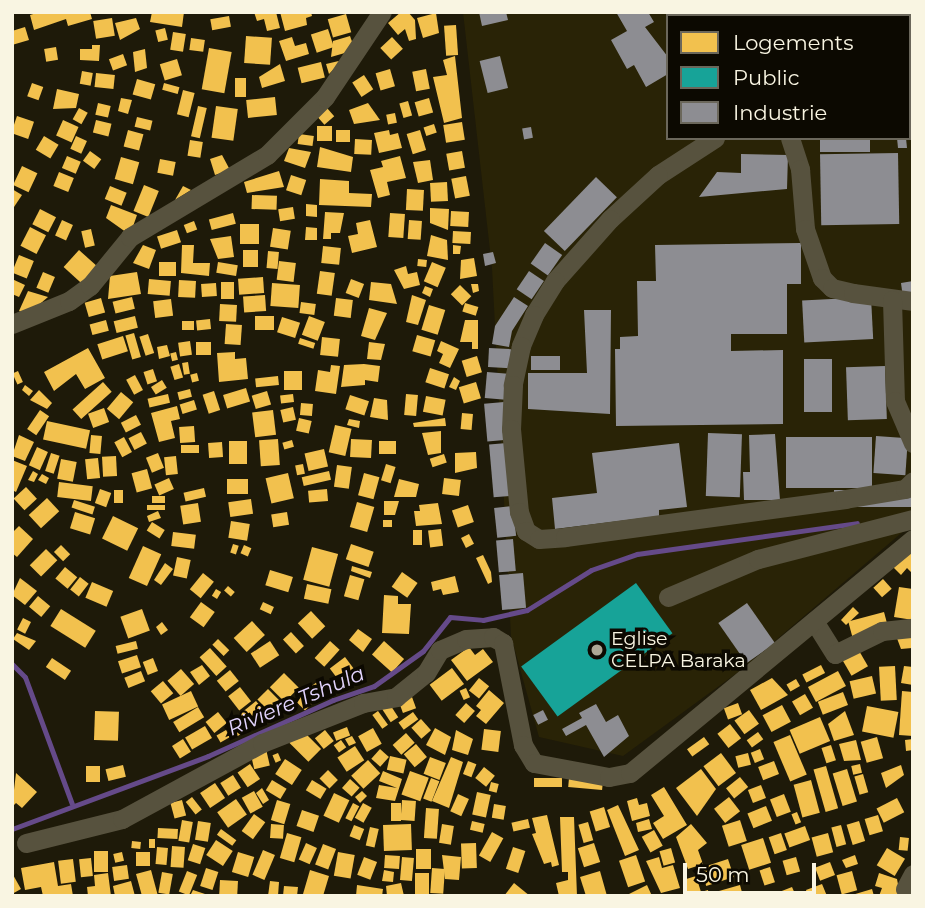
<!DOCTYPE html>
<html>
<head>
<meta charset="utf-8">
<style>
  body { margin:0 }
  #map { position:relative; width:925px; height:908px; overflow:hidden; background:#1e1a09; font-family:Montserrat,sans-serif }
  div>[style] { position:absolute }
  [style*='--x'] { left:calc(var(--x)*1px); top:calc(var(--y)*1px); width:calc(var(--w)*1px); rotate:calc(var(--a)*1deg) }
  .built>* { inset:0; background:#292306 }
  .homes>* { inset:0; background:#f2c14e; transform-origin:0 0 }
  .public>* { inset:0; background:#17a398; transform-origin:0 0 }
  .industry>* { inset:0; background:#8d8d92; transform-origin:0 0 }
  .stream>* { height:5px; margin:-2.5px; padding:0 2.5px; transform-origin:2.5px; border-radius:2.5px; background:#654a89 }
  .path>* { height:3.5px; margin-top:-1.75px; transform-origin:0; background:repeating-linear-gradient(90deg,#585443 0 2px,transparent 0 7px) }
  .minor>* { height:19px; margin:-9.5px; padding:0 9.5px; transform-origin:9.5px; border-radius:9.5px; background:#57523e }
  .highway>* { height:30px; margin:-15px; padding:0 15px; transform-origin:15px; border-radius:15px; background:#5a5336 }
  .dots>* { width:19px; height:19px; translate:-50% -50%; box-sizing:border-box; border:4px solid #0c0901; border-radius:50% }
  span { translate:-50% -50%; white-space:nowrap; text-align:center; line-height:1.15; -webkit-text-stroke:7px #0c0901; paint-order:stroke }
  .poi-label { font-size:19px; color:#f9f5e2 }
  .left { translate:0 -50%; text-align:left }
  .water-label { font-size:21px; color:#e3d5fe; font-style:italic }
  .frame { position:absolute; inset:0; border:14px solid #f9f5e2; pointer-events:none }
  .legend { position:absolute; left:666px; top:14px; width:245px; height:126px; box-sizing:border-box; background:#0c0901; border:2px solid #6b675b; margin:0; padding:9px 12px; list-style:none; font-size:21px; color:#f9f5e2 }
  .legend li { display:flex; align-items:center; gap:14px; height:35px }
  .legend b { width:35px; border:2px solid #6b675b }
  .scale { position:absolute; left:683px; top:863px; width:133px; height:32px; box-sizing:border-box; border:4px solid #f9f5e2; border-top:0; padding-left:9px; font-size:21px; line-height:24px; white-space:nowrap; color:#f9f5e2; -webkit-text-stroke:5px #0c0901; paint-order:stroke }
</style>
</head>
<body>
<div id="map">
  <div class="built">
    <div style="clip-path:polygon(evenodd,463px 12px,913px 12px,913px 523px,741px 670px,623px 756px,539px 737px,511px 636px,492px 268px,463px 12px,668px 16px,909px 16px,909px 138px,668px 138px,668px 16px)"></div>
  </div>
  <div class="homes">
    <div style="clip-path:polygon(40px 12px,90px 12px,92px 19px,68px 26px,66px 19px,34px 30px,30px 15px)"></div>
    <div style="clip-path:polygon(152px 12px,184px 12px,182px 27px,150px 22px)"></div>
    <div style="clip-path:polygon(254px 12px,276px 12px,280px 28px,267px 31px,264px 19px,257px 21px)"></div>
    <div style="clip-path:polygon(280px 12px,311px 12px,312px 16px,306px 18px,307px 25px,285px 31px)"></div>
    <div style="clip-path:polygon(401px 12px,408px 12px,415px 20px,416px 39px,409px 41px,405px 29px,398px 35px,388px 23px)"></div>
    <div style="clip-path:polygon(436px 13px,439px 33px,423px 38px,417px 18px)"></div>
    <div style="left:346px;top:14px;width:19px;height:19px;rotate:74deg"></div>
    <div style="left:229px;top:16px;width:11px;height:19px;rotate:80deg"></div>
    <div style="left:112px;top:18px;width:18px;height:19px;rotate:81deg"></div>
    <div style="clip-path:polygon(136px 18px,140px 29px,120px 40px,115px 23px)"></div>
    <div style="left:456px;top:25px;width:30px;height:12px;rotate:86deg"></div>
    <div style="clip-path:polygon(25px 27px,29px 40px,12px 45px,12px 31px)"></div>
    <div style="left:165px;top:28px;width:12px;height:10px;rotate:76deg"></div>
    <div style="left:328px;top:29px;width:19px;height:18px;rotate:72deg"></div>
    <div style="left:173px;top:32px;width:13px;height:18px;rotate:9deg"></div>
    <div style="left:246px;top:36px;width:26px;height:27px;rotate:4deg"></div>
    <div style="clip-path:polygon(350px 36px,355px 50px,331px 57px,333px 41px)"></div>
    <div style="clip-path:polygon(292px 37px,295px 46px,306px 43px,309px 54px,286px 61px,279px 41px)"></div>
    <div style="left:392px;top:37px;width:16px;height:16px;rotate:47deg"></div>
    <div style="left:191px;top:38px;width:14px;height:12px;rotate:8deg"></div>
    <div style="clip-path:polygon(92px 45px,100px 45px,99px 61px,80px 60px,80px 49px,92px 49px)"></div>
    <div style="left:56px;top:47px;width:13px;height:12px;rotate:81deg"></div>
    <div style="left:209px;top:48px;width:23px;height:42px;rotate:10deg"></div>
    <div style="clip-path:polygon(145px 49px,147px 68px,135px 72px,133px 52px)"></div>
    <div style="left:123px;top:54px;width:12px;height:15px;rotate:70deg"></div>
    <div style="clip-path:polygon(455px 56px,462px 118px,444px 123px,433px 77px,447px 75px,443px 60px)"></div>
    <div style="left:177px;top:59px;width:17px;height:18px;rotate:73deg"></div>
    <div style="clip-path:polygon(343px 60px,329px 74px,326px 64px)"></div>
    <div style="left:321px;top:62px;width:16px;height:24px;rotate:76deg"></div>
    <div style="clip-path:polygon(280px 64px,285px 81px,262px 88px,259px 77px)"></div>
    <div style="left:390px;top:69px;width:18px;height:15px;rotate:74deg"></div>
    <div style="left:426px;top:69px;width:20px;height:14px;rotate:79deg"></div>
    <div style="left:82px;top:71px;width:11px;height:13px;rotate:10deg"></div>
    <div style="left:96px;top:73px;width:19px;height:14px;rotate:6deg"></div>
    <div style="left:364px;top:75px;width:17px;height:14px;rotate:57deg"></div>
    <div style="left:235px;top:78px;width:11px;height:19px"></div>
    <div style="left:137px;top:79px;width:19px;height:16px;rotate:16deg"></div>
    <div style="left:32px;top:83px;width:12px;height:14px;rotate:20deg"></div>
    <div style="left:164px;top:83px;width:16px;height:7px;rotate:15deg"></div>
    <div style="clip-path:polygon(57px 89px,79px 94px,76px 108px,53px 109px)"></div>
    <div style="left:183px;top:90px;width:12px;height:25px;rotate:14deg"></div>
    <div style="left:275px;top:97px;width:18px;height:29px;rotate:84deg"></div>
    <div style="clip-path:polygon(121px 98px,132px 100px,128px 114px,118px 111px)"></div>
    <div style="left:429px;top:98px;width:15px;height:15px;rotate:74deg"></div>
    <div style="left:408px;top:101px;width:15px;height:9px;rotate:74deg"></div>
    <div style="left:98px;top:103px;width:13px;height:12px;rotate:13deg"></div>
    <div style="clip-path:polygon(368px 103px,380px 120px,354px 124px,349px 110px)"></div>
    <div style="left:198px;top:106px;width:9px;height:31px;rotate:13deg"></div>
    <div style="left:216px;top:106px;width:22px;height:32px;rotate:8deg"></div>
    <div style="left:79px;top:108px;width:10px;height:13px;rotate:29deg"></div>
    <div style="left:327px;top:108px;width:11px;height:13px;rotate:49deg"></div>
    <div style="left:395px;top:113px;width:10px;height:9px;rotate:79deg"></div>
    <div style="left:17px;top:116px;width:18px;height:18px;rotate:19deg"></div>
    <div style="left:137px;top:117px;width:16px;height:10px;rotate:14deg"></div>
    <div style="left:63px;top:120px;width:17px;height:17px;rotate:24deg"></div>
    <div style="left:96px;top:120px;width:16px;height:13px;rotate:14deg"></div>
    <div style="left:462px;top:122px;width:18px;height:19px;rotate:81deg"></div>
    <div style="left:434px;top:124px;width:9px;height:11px;rotate:72deg"></div>
    <div style="left:317px;top:126px;width:15px;height:15px"></div>
    <div style="left:128px;top:130px;width:16px;height:17px;rotate:15deg"></div>
    <div style="left:336px;top:130px;width:14px;height:12px"></div>
    <div style="clip-path:polygon(389px 130px,390px 135px,398px 133px,402px 148px,379px 153px,374px 133px)"></div>
    <div style="left:420px;top:130px;width:21px;height:14px;rotate:73deg"></div>
    <div style="left:299px;top:134px;width:15px;height:10px;rotate:8deg"></div>
    <div style="left:44px;top:136px;width:17px;height:16px;rotate:31deg"></div>
    <div style="left:76px;top:136px;width:12px;height:14px;rotate:24deg"></div>
    <div style="left:355px;top:139px;width:17px;height:15px;rotate:3deg"></div>
    <div style="left:190px;top:140px;width:13px;height:16px;rotate:9deg"></div>
    <div style="clip-path:polygon(320px 147px,353px 157px,351px 172px,317px 167px)"></div>
    <div style="clip-path:polygon(289px 148px,311px 152px,305px 168px,284px 161px)"></div>
    <div style="left:90px;top:151px;width:14px;height:12px;rotate:36deg"></div>
    <div style="left:462px;top:151px;width:17px;height:16px;rotate:80deg"></div>
    <div style="clip-path:polygon(222px 155px,230px 170px,215px 175px,210px 159px)"></div>
    <div style="left:67px;top:156px;width:15px;height:13px;rotate:23deg"></div>
    <div style="clip-path:polygon(400px 156px,406px 178px,387px 182px,390px 195px,378px 198px,370px 170px,383px 167px,381px 161px)"></div>
    <div style="left:121px;top:157px;width:19px;height:23px;rotate:16deg"></div>
    <div style="left:160px;top:159px;width:16px;height:14px;rotate:11deg"></div>
    <div style="clip-path:polygon(430px 160px,433px 180px,418px 183px,413px 162px)"></div>
    <div style="left:22px;top:166px;width:17px;height:21px;rotate:25deg"></div>
    <div style="clip-path:polygon(279px 171px,284px 187px,247px 193px,244px 182px)"></div>
    <div style="left:59px;top:172px;width:16px;height:15px;rotate:22deg"></div>
    <div style="left:291px;top:175px;width:16px;height:16px;rotate:18deg"></div>
    <div style="left:466px;top:176px;width:20px;height:15px;rotate:79deg"></div>
    <div style="clip-path:polygon(320px 179px,349px 181px,349px 193px,372px 194px,371px 207px,319px 205px)"></div>
    <div style="left:447px;top:182px;width:19px;height:17px;rotate:87deg"></div>
    <div style="left:144px;top:185px;width:16px;height:28px;rotate:22deg"></div>
    <div style="left:110px;top:186px;width:18px;height:14px;rotate:22deg"></div>
    <div style="clip-path:polygon(183px 186px,191px 190px,175px 200px)"></div>
    <div style="clip-path:polygon(12px 189px,22px 195px,12px 210px)"></div>
    <div style="left:407px;top:189px;width:17px;height:21px;rotate:3deg"></div>
    <div style="left:252px;top:195px;width:25px;height:14px;rotate:2deg"></div>
    <div style="clip-path:polygon(306px 204px,317px 205px,317px 217px,306px 216px)"></div>
    <div style="clip-path:polygon(111px 205px,137px 215px,130px 235px,106px 218px)"></div>
    <div style="left:293px;top:207px;width:12px;height:15px;rotate:81deg"></div>
    <div style="clip-path:polygon(430px 208px,449px 209px,448px 230px,430px 223px)"></div>
    <div style="left:40px;top:209px;width:18px;height:17px;rotate:27deg"></div>
    <div style="left:451px;top:211px;width:18px;height:15px;rotate:3deg"></div>
    <div style="clip-path:polygon(325px 212px,344px 213px,340px 233px,331px 233px,331px 239px,323px 239px)"></div>
    <div style="left:233px;top:213px;width:11px;height:25px;rotate:75deg"></div>
    <div style="left:390px;top:213px;width:15px;height:24px;rotate:4deg"></div>
    <div style="left:62px;top:220px;width:12px;height:17px;rotate:24deg"></div>
    <div style="clip-path:polygon(370px 220px,377px 247px,352px 253px,348px 236px,358px 234px,356px 223px)"></div>
    <div style="left:409px;top:220px;width:13px;height:19px;rotate:4deg"></div>
    <div style="left:194px;top:221px;width:9px;height:11px;rotate:69deg"></div>
    <div style="left:240px;top:224px;width:19px;height:20px"></div>
    <div style="left:30px;top:227px;width:18px;height:21px;rotate:27deg"></div>
    <div style="clip-path:polygon(306px 227px,317px 228px,317px 240px,305px 240px)"></div>
    <div style="left:273px;top:228px;width:18px;height:19px;rotate:9deg"></div>
    <div style="left:91px;top:229px;width:17px;height:10px;rotate:77deg"></div>
    <div style="left:177px;top:230px;width:13px;height:21px;rotate:72deg"></div>
    <div style="left:453px;top:231px;width:18px;height:12px;rotate:3deg"></div>
    <div style="clip-path:polygon(431px 235px,447px 240px,448px 260px,427px 256px)"></div>
    <div style="clip-path:polygon(231px 236px,234px 257px,218px 259px,210px 239px)"></div>
    <div style="clip-path:polygon(143px 245px,156px 250px,149px 269px,133px 263px)"></div>
    <div style="clip-path:polygon(182px 245px,194px 245px,193px 263px,210px 263px,209px 276px,181px 273px)"></div>
    <div style="clip-path:polygon(453px 245px,461px 246px,460px 254px,453px 254px)"></div>
    <div style="left:323px;top:246px;width:18px;height:17px;rotate:6deg"></div>
    <div style="left:79px;top:250px;width:24px;height:23px;rotate:42deg"></div>
    <div style="left:243px;top:250px;width:15px;height:17px"></div>
    <div style="left:268px;top:251px;width:11px;height:17px;rotate:5deg"></div>
    <div style="left:19px;top:255px;width:16px;height:19px;rotate:22deg"></div>
    <div style="clip-path:polygon(474px 258px,477px 276px,460px 279px,461px 260px)"></div>
    <div style="left:418px;top:259px;width:9px;height:7px;rotate:6deg"></div>
    <div style="left:279px;top:261px;width:17px;height:19px;rotate:7deg"></div>
    <div style="left:176px;top:262px;width:14px;height:17px;rotate:90deg"></div>
    <div style="left:218px;top:262px;width:20px;height:11px;rotate:9deg"></div>
    <div style="left:432px;top:262px;width:15px;height:21px;rotate:23deg"></div>
    <div style="clip-path:polygon(406px 266px,408px 274px,417px 272px,420px 285px,404px 289px,394px 270px)"></div>
    <div style="left:320px;top:271px;width:15px;height:23px;rotate:8deg"></div>
    <div style="left:43px;top:272px;width:13px;height:17px;rotate:23deg"></div>
    <div style="clip-path:polygon(137px 272px,141px 294px,108px 299px,110px 276px)"></div>
    <div style="left:263px;top:277px;width:16px;height:25px;rotate:86deg"></div>
    <div style="clip-path:polygon(12px 279px,25px 285px,19px 297px,12px 294px)"></div>
    <div style="left:149px;top:279px;width:22px;height:15px;rotate:5deg"></div>
    <div style="left:351px;top:279px;width:14px;height:15px;rotate:21deg"></div>
    <div style="left:179px;top:280px;width:17px;height:17px;rotate:3deg"></div>
    <div style="left:234px;top:282px;width:17px;height:13px;rotate:90deg"></div>
    <div style="clip-path:polygon(371px 282px,391px 284px,397px 304px,369px 300px)"></div>
    <div style="left:216px;top:283px;width:13px;height:15px;rotate:86deg"></div>
    <div style="left:272px;top:283px;width:28px;height:23px;rotate:4deg"></div>
    <div style="clip-path:polygon(471px 284px,478px 284px,479px 291px,473px 293px)"></div>
    <div style="left:460px;top:285px;width:16px;height:13px;rotate:45deg"></div>
    <div style="clip-path:polygon(425px 286px,433px 289px,430px 297px,422px 293px)"></div>
    <div style="clip-path:polygon(28px 291px,48px 297px,27px 315px,19px 311px)"></div>
    <div style="left:265px;top:295px;width:16px;height:22px;rotate:86deg"></div>
    <div style="clip-path:polygon(412px 295px,426px 300px,418px 325px,406px 322px)"></div>
    <div style="left:132px;top:297px;width:12px;height:20px;rotate:76deg"></div>
    <div style="left:101px;top:298px;width:15px;height:17px;rotate:74deg"></div>
    <div style="left:336px;top:298px;width:17px;height:18px;rotate:7deg"></div>
    <div style="left:171px;top:299px;width:17px;height:18px;rotate:83deg"></div>
    <div style="left:301px;top:302px;width:15px;height:11px;rotate:8deg"></div>
    <div style="left:465px;top:303px;width:14px;height:9px;rotate:17deg"></div>
    <div style="left:220px;top:304px;width:17px;height:17px;rotate:3deg"></div>
    <div style="left:429px;top:305px;width:17px;height:26px;rotate:17deg"></div>
    <div style="clip-path:polygon(369px 308px,387px 313px,375px 340px,361px 336px)"></div>
    <div style="left:135px;top:316px;width:12px;height:22px;rotate:76deg"></div>
    <div style="left:255px;top:316px;width:19px;height:14px"></div>
    <div style="left:309px;top:316px;width:17px;height:20px;rotate:21deg"></div>
    <div style="left:282px;top:317px;width:19px;height:16px;rotate:18deg"></div>
    <div style="left:210px;top:319px;width:10px;height:14px;rotate:84deg"></div>
    <div style="left:106px;top:320px;width:11px;height:17px;rotate:75deg"></div>
    <div style="clip-path:polygon(465px 320px,478px 320px,478px 349px,472px 349px,472px 342px,460px 342px)"></div>
    <div style="left:182px;top:321px;width:12px;height:9px"></div>
    <div style="left:226px;top:324px;width:16px;height:20px;rotate:4deg"></div>
    <div style="left:134px;top:333px;width:25px;height:9px;rotate:74deg"></div>
    <div style="left:148px;top:334px;width:20px;height:9px;rotate:72deg"></div>
    <div style="left:417px;top:335px;width:19px;height:17px;rotate:16deg"></div>
    <div style="left:123px;top:336px;width:16px;height:27px;rotate:72deg"></div>
    <div style="left:322px;top:337px;width:18px;height:18px;rotate:6deg"></div>
    <div style="left:300px;top:338px;width:16px;height:6px;rotate:18deg"></div>
    <div style="left:190px;top:341px;width:14px;height:12px;rotate:82deg"></div>
    <div style="clip-path:polygon(441px 341px,459px 349px,450px 368px,439px 363px,443px 354px,437px 351px)"></div>
    <div style="left:211px;top:342px;width:13px;height:15px;rotate:90deg"></div>
    <div style="clip-path:polygon(369px 342px,385px 344px,381px 360px,367px 359px)"></div>
    <div style="clip-path:polygon(167px 345px,170px 356px,159px 359px,157px 347px)"></div>
    <div style="clip-path:polygon(88px 348px,105px 378px,85px 389px,76px 374px,54px 391px,44px 372px)"></div>
    <div style="left:176px;top:352px;width:8px;height:6px;rotate:76deg"></div>
    <div style="clip-path:polygon(235px 352px,235px 359px,246px 358px,248px 379px,219px 382px,217px 353px)"></div>
    <div style="left:477px;top:356px;width:17px;height:16px;rotate:73deg"></div>
    <div style="left:188px;top:362px;width:12px;height:6px;rotate:81deg"></div>
    <div style="left:179px;top:364px;width:14px;height:9px;rotate:73deg"></div>
    <div style="clip-path:polygon(364px 364px,380px 366px,378px 382px,365px 380px,365px 385px,341px 387px,344px 365px)"></div>
    <div style="clip-path:polygon(331px 365px,340px 366px,336px 394px,315px 391px,318px 370px,330px 372px)"></div>
    <div style="left:430px;top:368px;width:20px;height:15px;rotate:18deg"></div>
    <div style="left:153px;top:369px;width:13px;height:10px;rotate:72deg"></div>
    <div style="left:18px;top:371px;width:12px;height:6px;rotate:66deg"></div>
    <div style="left:302px;top:371px;width:19px;height:18px;rotate:90deg"></div>
    <div style="left:197px;top:373px;width:8px;height:7px;rotate:76deg"></div>
    <div style="left:135px;top:375px;width:17px;height:10px;rotate:62deg"></div>
    <div style="left:278px;top:376px;width:9px;height:23px;rotate:84deg"></div>
    <div style="clip-path:polygon(454px 377px,460px 381px,456px 390px,449px 387px)"></div>
    <div style="left:162px;top:380px;width:9px;height:13px;rotate:58deg"></div>
    <div style="left:103px;top:382px;width:13px;height:41px;rotate:48deg"></div>
    <div style="left:476px;top:382px;width:17px;height:18px;rotate:73deg"></div>
    <div style="clip-path:polygon(25px 385px,33px 391px,29px 396px,22px 390px)"></div>
    <div style="left:246px;top:388px;width:14px;height:24px;rotate:73deg"></div>
    <div style="left:190px;top:389px;width:8px;height:13px;rotate:76deg"></div>
    <div style="clip-path:polygon(39px 390px,52px 403px,47px 409px,30px 400px)"></div>
    <div style="left:214px;top:391px;width:20px;height:12px;rotate:72deg"></div>
    <div style="left:267px;top:391px;width:14px;height:16px;rotate:73deg"></div>
    <div style="left:121px;top:392px;width:16px;height:22px;rotate:40deg"></div>
    <div style="left:168px;top:394px;width:9px;height:21px;rotate:77deg"></div>
    <div style="left:293px;top:394px;width:8px;height:13px;rotate:83deg"></div>
    <div style="left:406px;top:394px;width:12px;height:21px;rotate:5deg"></div>
    <div style="left:350px;top:395px;width:20px;height:15px;rotate:18deg"></div>
    <div style="left:426px;top:396px;width:20px;height:16px;rotate:11deg"></div>
    <div style="clip-path:polygon(374px 398px,387px 400px,388px 420px,370px 417px)"></div>
    <div style="left:194px;top:400px;width:10px;height:15px;rotate:73deg"></div>
    <div style="left:301px;top:403px;width:12px;height:12px;rotate:5deg"></div>
    <div style="clip-path:polygon(177px 406px,180px 419px,171px 421px,175px 438px,159px 442px,151px 413px)"></div>
    <div style="left:293px;top:407px;width:13px;height:13px;rotate:77deg"></div>
    <div style="left:104px;top:408px;width:15px;height:17px;rotate:70deg"></div>
    <div style="left:40px;top:410px;width:11px;height:23px;rotate:34deg"></div>
    <div style="left:273px;top:410px;width:25px;height:21px;rotate:83deg"></div>
    <div style="left:462px;top:413px;width:11px;height:16px;rotate:5deg"></div>
    <div style="left:136px;top:415px;width:11px;height:17px;rotate:63deg"></div>
    <div style="left:299px;top:418px;width:13px;height:13px;rotate:13deg"></div>
    <div style="clip-path:polygon(445px 418px,446px 426px,414px 427px,413px 423px)"></div>
    <div style="clip-path:polygon(349px 419px,360px 421px,359px 428px,347px 425px)"></div>
    <div style="left:47px;top:421px;width:44px;height:19px;rotate:12deg"></div>
    <div style="left:335px;top:425px;width:17px;height:28px;rotate:13deg"></div>
    <div style="left:194px;top:426px;width:16px;height:15px;rotate:86deg"></div>
    <div style="clip-path:polygon(441px 431px,441px 453px,428px 455px,422px 433px)"></div>
    <div style="left:141px;top:432px;width:13px;height:14px;rotate:63deg"></div>
    <div style="clip-path:polygon(19px 435px,34px 442px,25px 461px,12px 456px)"></div>
    <div style="left:91px;top:435px;width:11px;height:18px;rotate:5deg"></div>
    <div style="left:124px;top:437px;width:17px;height:11px;rotate:62deg"></div>
    <div style="left:278px;top:439px;width:26px;height:19px;rotate:86deg"></div>
    <div style="left:351px;top:439px;width:21px;height:18px;rotate:3deg"></div>
    <div style="left:292px;top:440px;width:7px;height:10px;rotate:74deg"></div>
    <div style="left:229px;top:441px;width:18px;height:23px"></div>
    <div style="left:379px;top:441px;width:17px;height:13px"></div>
    <div style="left:222px;top:442px;width:15px;height:14px;rotate:86deg"></div>
    <div style="left:181px;top:445px;width:18px;height:8px"></div>
    <div style="left:37px;top:447px;width:12px;height:20px;rotate:24deg"></div>
    <div style="left:324px;top:449px;width:18px;height:20px;rotate:77deg"></div>
    <div style="clip-path:polygon(476px 452px,477px 468px,455px 473px,455px 453px)"></div>
    <div style="left:51px;top:453px;width:9px;height:19px;rotate:18deg"></div>
    <div style="left:158px;top:453px;width:16px;height:13px;rotate:68deg"></div>
    <div style="left:444px;top:454px;width:9px;height:15px;rotate:72deg"></div>
    <div style="left:116px;top:456px;width:20px;height:14px;rotate:87deg"></div>
    <div style="left:176px;top:456px;width:18px;height:12px;rotate:84deg"></div>
    <div style="left:98px;top:458px;width:20px;height:13px;rotate:84deg"></div>
    <div style="left:61px;top:459px;width:16px;height:20px;rotate:11deg"></div>
    <div style="clip-path:polygon(12px 460px,27px 466px,16px 492px,12px 490px)"></div>
    <div style="left:303px;top:464px;width:10px;height:8px;rotate:79deg"></div>
    <div style="left:386px;top:464px;width:10px;height:17px;rotate:17deg"></div>
    <div style="left:337px;top:465px;width:15px;height:22px;rotate:8deg"></div>
    <div style="left:147px;top:469px;width:20px;height:16px;rotate:75deg"></div>
    <div style="clip-path:polygon(33px 471px,38px 474px,34px 482px,28px 480px)"></div>
    <div style="left:329px;top:471px;width:9px;height:28px;rotate:77deg"></div>
    <div style="left:288px;top:473px;width:26px;height:23px;rotate:77deg"></div>
    <div style="left:364px;top:473px;width:16px;height:23px;rotate:15deg"></div>
    <div style="clip-path:polygon(42px 474px,49px 478px,46px 484px,38px 480px)"></div>
    <div style="left:169px;top:478px;width:12px;height:16px;rotate:66deg"></div>
    <div style="left:444px;top:478px;width:17px;height:16px;rotate:7deg"></div>
    <div style="left:227px;top:479px;width:21px;height:15px"></div>
    <div style="clip-path:polygon(399px 479px,419px 484px,416px 497px,394px 497px)"></div>
    <div style="left:59px;top:482px;width:34px;height:15px;rotate:7deg"></div>
    <div style="left:26px;top:487px;width:16px;height:17px;rotate:47deg"></div>
    <div style="left:204px;top:488px;width:9px;height:21px;rotate:77deg"></div>
    <div style="left:100px;top:489px;width:12px;height:15px;rotate:20deg"></div>
    <div style="left:327px;top:489px;width:12px;height:19px;rotate:85deg"></div>
    <div style="left:114px;top:490px;width:9px;height:13px"></div>
    <div style="left:152px;top:496px;width:13px;height:7px"></div>
    <div style="left:47px;top:498px;width:18px;height:25px;rotate:47deg"></div>
    <div style="left:251px;top:499px;width:15px;height:23px;rotate:82deg"></div>
    <div style="left:74px;top:500px;width:22px;height:8px;rotate:18deg"></div>
    <div style="clip-path:polygon(384px 501px,399px 501px,395px 515px,384px 515px)"></div>
    <div style="left:357px;top:502px;width:18px;height:26px;rotate:16deg"></div>
    <div style="left:198px;top:503px;width:19px;height:18px;rotate:81deg"></div>
    <div style="clip-path:polygon(438px 503px,442px 524px,416px 526px,414px 511px,420px 511px,419px 505px)"></div>
    <div style="left:165px;top:505px;width:5px;height:18px;rotate:90deg"></div>
    <div style="left:468px;top:505px;width:18px;height:17px;rotate:71deg"></div>
    <div style="clip-path:polygon(158px 511px,161px 518px,149px 522px,147px 516px)"></div>
    <div style="left:75px;top:512px;width:21px;height:17px;rotate:17deg"></div>
    <div style="left:287px;top:512px;width:13px;height:16px;rotate:81deg"></div>
    <div style="left:113px;top:516px;width:28px;height:25px;rotate:26deg"></div>
    <div style="left:383px;top:520px;width:9px;height:7px"></div>
    <div style="left:231px;top:521px;width:19px;height:17px;rotate:9deg"></div>
    <div style="left:152px;top:522px;width:15px;height:10px;rotate:32deg"></div>
    <div style="clip-path:polygon(19px 526px,33px 539px,17px 557px,12px 553px,12px 533px)"></div>
    <div style="left:441px;top:529px;width:17px;height:13px;rotate:83deg"></div>
    <div style="left:413px;top:530px;width:9px;height:15px"></div>
    <div style="left:173px;top:532px;width:23px;height:14px;rotate:7deg"></div>
    <div style="left:469px;top:534px;width:11px;height:9px;rotate:63deg"></div>
    <div style="left:233px;top:544px;width:6px;height:9px;rotate:18deg"></div>
    <div style="left:351px;top:544px;width:24px;height:16px;rotate:19deg"></div>
    <div style="left:61px;top:545px;width:13px;height:10px;rotate:45deg"></div>
    <div style="left:244px;top:545px;width:8px;height:9px;rotate:23deg"></div>
    <div style="left:143px;top:546px;width:20px;height:35px;rotate:24deg"></div>
    <div style="left:312px;top:547px;width:27px;height:34px;rotate:15deg"></div>
    <div style="clip-path:polygon(913px 547px,913px 574px,907px 568px,901px 575px,893px 567px)"></div>
    <div style="left:46px;top:549px;width:16px;height:23px;rotate:45deg"></div>
    <div style="clip-path:polygon(483px 555px,491px 572px,492px 582px,488px 584px,476px 558px)"></div>
    <div style="left:177px;top:557px;width:14px;height:19px;rotate:12deg"></div>
    <div style="clip-path:polygon(165px 563px,173px 569px,161px 585px,154px 580px)"></div>
    <div style="clip-path:polygon(352px 566px,372px 572px,370px 578px,351px 571px)"></div>
    <div style="left:65px;top:567px;width:16px;height:15px;rotate:40deg"></div>
    <div style="left:270px;top:570px;width:24px;height:16px;rotate:17deg"></div>
    <div style="left:402px;top:572px;width:19px;height:18px;rotate:35deg"></div>
    <div style="left:203px;top:573px;width:14px;height:21px;rotate:39deg"></div>
    <div style="left:350px;top:575px;width:15px;height:22px;rotate:16deg"></div>
    <div style="clip-path:polygon(455px 576px,459px 592px,443px 595px,441px 589px,433px 591px,431px 582px)"></div>
    <div style="left:80px;top:577px;width:11px;height:16px;rotate:38deg"></div>
    <div style="clip-path:polygon(20px 578px,37px 591px,25px 605px,12px 595px)"></div>
    <div style="left:883px;top:579px;width:13px;height:13px;rotate:48deg"></div>
    <div style="left:92px;top:582px;width:23px;height:17px;rotate:23deg"></div>
    <div style="left:307px;top:584px;width:25px;height:15px;rotate:12deg"></div>
    <div style="left:228px;top:586px;width:9px;height:6px;rotate:41deg"></div>
    <div style="clip-path:polygon(899px 587px,913px 589px,913px 620px,894px 617px)"></div>
    <div style="left:216px;top:589px;width:6px;height:8px;rotate:31deg"></div>
    <div style="clip-path:polygon(384px 595px,398px 596px,398px 604px,411px 604px,409px 634px,382px 633px)"></div>
    <div style="left:38px;top:596px;width:16px;height:14px;rotate:40deg"></div>
    <div style="left:201px;top:602px;width:17px;height:19px;rotate:36deg"></div>
    <div style="left:263px;top:602px;width:12px;height:8px;rotate:24deg"></div>
    <div style="clip-path:polygon(853px 607px,859px 613px,846px 625px,841px 620px)"></div>
    <div style="left:61px;top:609px;width:41px;height:20px;rotate:32deg"></div>
    <div style="left:142px;top:609px;width:23px;height:23px;rotate:70deg"></div>
    <div style="left:311px;top:611px;width:21px;height:18px;rotate:47deg"></div>
    <div style="left:884px;top:612px;width:16px;height:37px;rotate:75deg"></div>
    <div style="left:23px;top:618px;width:9px;height:13px;rotate:27deg"></div>
    <div style="left:252px;top:621px;width:19px;height:25px;rotate:47deg"></div>
    <div style="clip-path:polygon(162px 622px,168px 630px,161px 635px,156px 627px)"></div>
    <div style="clip-path:polygon(358px 629px,372px 639px,363px 652px,349px 640px)"></div>
    <div style="left:291px;top:632px;width:19px;height:11px;rotate:47deg"></div>
    <div style="clip-path:polygon(17px 633px,36px 641px,29px 650px,13px 639px)"></div>
    <div style="clip-path:polygon(895px 633px,911px 637px,912px 648px,901px 649px)"></div>
    <div style="left:218px;top:639px;width:16px;height:8px;rotate:45deg"></div>
    <div style="left:136px;top:641px;width:8px;height:21px;rotate:76deg"></div>
    <div style="left:270px;top:641px;width:17px;height:23px;rotate:57deg"></div>
    <div style="left:330px;top:641px;width:13px;height:23px;rotate:42deg"></div>
    <div style="left:384px;top:641px;width:27px;height:18px;rotate:42deg"></div>
    <div style="clip-path:polygon(469px 647px,475px 655px,483px 649px,493px 662px,467px 681px,451px 660px)"></div>
    <div style="left:210px;top:648px;width:25px;height:14px;rotate:48deg"></div>
    <div style="left:858px;top:649px;width:20px;height:19px;rotate:60deg"></div>
    <div style="left:137px;top:655px;width:13px;height:20px;rotate:72deg"></div>
    <div style="left:345px;top:657px;width:15px;height:19px;rotate:53deg"></div>
    <div style="left:52px;top:658px;width:23px;height:11px;rotate:34deg"></div>
    <div style="left:153px;top:658px;width:14px;height:11px;rotate:69deg"></div>
    <div style="clip-path:polygon(202px 665px,210px 676px,199px 685px,190px 672px)"></div>
    <div style="left:821px;top:665px;width:9px;height:21px;rotate:63deg"></div>
    <div style="left:895px;top:666px;width:34px;height:16px;rotate:87deg"></div>
    <div style="clip-path:polygon(904px 666px,913px 667px,913px 685px,901px 683px)"></div>
    <div style="left:452px;top:668px;width:20px;height:28px;rotate:53deg"></div>
    <div style="left:181px;top:669px;width:20px;height:18px;rotate:49deg"></div>
    <div style="left:230px;top:670px;width:14px;height:17px;rotate:51deg"></div>
    <div style="left:141px;top:671px;width:11px;height:18px;rotate:68deg"></div>
    <div style="left:838px;top:671px;width:17px;height:34px;rotate:62deg"></div>
    <div style="left:284px;top:673px;width:21px;height:20px;rotate:45deg"></div>
    <div style="left:872px;top:676px;width:18px;height:23px;rotate:77deg"></div>
    <div style="left:479px;top:678px;width:13px;height:16px;rotate:39deg"></div>
    <div style="clip-path:polygon(772px 678px,788px 695px,761px 710px,750px 690px)"></div>
    <div style="left:796px;top:679px;width:8px;height:11px;rotate:60deg"></div>
    <div style="left:163px;top:681px;width:16px;height:16px;rotate:50deg"></div>
    <div style="left:317px;top:682px;width:15px;height:11px;rotate:53deg"></div>
    <div style="left:240px;top:687px;width:18px;height:15px;rotate:52deg"></div>
    <div style="left:466px;top:688px;width:10px;height:7px;rotate:66deg"></div>
    <div style="left:268px;top:689px;width:20px;height:15px;rotate:45deg"></div>
    <div style="clip-path:polygon(489px 690px,504px 703px,486px 724px,476px 716px,481px 710px,476px 706px)"></div>
    <div style="left:191px;top:691px;width:17px;height:32px;rotate:65deg"></div>
    <div style="clip-path:polygon(902px 691px,913px 692px,913px 736px,899px 735px)"></div>
    <div style="left:305px;top:692px;width:13px;height:13px;rotate:45deg"></div>
    <div style="left:843px;top:692px;width:14px;height:27px;rotate:69deg"></div>
    <div style="left:805px;top:694px;width:16px;height:15px;rotate:60deg"></div>
    <div style="left:412px;top:697px;width:12px;height:14px;rotate:70deg"></div>
    <div style="left:256px;top:701px;width:19px;height:21px;rotate:51deg"></div>
    <div style="left:389px;top:703px;width:17px;height:9px;rotate:57deg"></div>
    <div style="left:466px;top:703px;width:12px;height:16px;rotate:42deg"></div>
    <div style="left:738px;top:703px;width:12px;height:15px;rotate:70deg"></div>
    <div style="left:782px;top:705px;width:19px;height:22px;rotate:62deg"></div>
    <div style="left:867px;top:706px;width:32px;height:26px;rotate:11deg"></div>
    <div style="left:198px;top:707px;width:12px;height:29px;rotate:59deg"></div>
    <div style="left:749px;top:710px;width:17px;height:18px;rotate:54deg"></div>
    <div style="left:95px;top:711px;width:24px;height:29px;rotate:2deg"></div>
    <div style="left:378px;top:711px;width:17px;height:7px;rotate:54deg"></div>
    <div style="clip-path:polygon(845px 711px,854px 735px,834px 741px,828px 724px)"></div>
    <div style="left:218px;top:712px;width:14px;height:16px;rotate:51deg"></div>
    <div style="left:413px;top:712px;width:9px;height:18px;rotate:54deg"></div>
    <div style="left:820px;top:717px;width:26px;height:33px;rotate:67deg"></div>
    <div style="left:421px;top:719px;width:15px;height:13px;rotate:48deg"></div>
    <div style="left:241px;top:720px;width:12px;height:14px;rotate:59deg"></div>
    <div style="left:730px;top:724px;width:18px;height:16px;rotate:52deg"></div>
    <div style="left:205px;top:726px;width:14px;height:23px;rotate:60deg"></div>
    <div style="left:347px;top:727px;width:9px;height:15px;rotate:69deg"></div>
    <div style="left:373px;top:728px;width:18px;height:17px;rotate:61deg"></div>
    <div style="clip-path:polygon(435px 728px,451px 737px,445px 755px,426px 745px)"></div>
    <div style="left:484px;top:729px;width:17px;height:21px;rotate:7deg"></div>
    <div style="left:226px;top:730px;width:8px;height:11px;rotate:60deg"></div>
    <div style="left:302px;top:730px;width:27px;height:18px;rotate:45deg"></div>
    <div style="left:325px;top:730px;width:14px;height:13px;rotate:51deg"></div>
    <div style="clip-path:polygon(456px 730px,473px 739px,468px 755px,452px 750px)"></div>
    <div style="left:758px;top:732px;width:9px;height:14px;rotate:54deg"></div>
    <div style="left:406px;top:733px;width:13px;height:18px;rotate:48deg"></div>
    <div style="left:790px;top:735px;width:43px;height:18px;rotate:67deg"></div>
    <div style="clip-path:polygon(352px 736px,356px 743px,349px 746px,345px 739px)"></div>
    <div style="left:704px;top:737px;width:9px;height:21px;rotate:54deg"></div>
    <div style="left:877px;top:737px;width:22px;height:17px;rotate:74deg"></div>
    <div style="left:183px;top:739px;width:15px;height:13px;rotate:58deg"></div>
    <div style="clip-path:polygon(913px 739px,913px 750px,906px 751px,905px 740px)"></div>
    <div style="left:341px;top:740px;width:9px;height:9px;rotate:54deg"></div>
    <div style="clip-path:polygon(856px 740px,861px 760px,844px 761px,839px 744px)"></div>
    <div style="left:416px;top:744px;width:17px;height:16px;rotate:50deg"></div>
    <div style="left:831px;top:745px;width:16px;height:10px;rotate:72deg"></div>
    <div style="left:355px;top:746px;width:17px;height:21px;rotate:57deg"></div>
    <div style="left:266px;top:749px;width:17px;height:16px;rotate:77deg"></div>
    <div style="left:380px;top:749px;width:12px;height:13px;rotate:42deg"></div>
    <div style="left:760px;top:749px;width:11px;height:10px;rotate:68deg"></div>
    <div style="left:278px;top:753px;width:8px;height:6px;rotate:67deg"></div>
    <div style="left:721px;top:753px;width:25px;height:22px;rotate:53deg"></div>
    <div style="left:748px;top:753px;width:12px;height:13px;rotate:76deg"></div>
    <div style="left:390px;top:756px;width:17px;height:14px;rotate:13deg"></div>
    <div style="left:430px;top:757px;width:17px;height:18px;rotate:21deg"></div>
    <div style="clip-path:polygon(451px 757px,463px 762px,449px 808px,432px 801px)"></div>
    <div style="left:285px;top:759px;width:20px;height:18px;rotate:33deg"></div>
    <div style="left:368px;top:760px;width:18px;height:23px;rotate:47deg"></div>
    <div style="left:468px;top:761px;width:9px;height:14px;rotate:21deg"></div>
    <div style="left:774px;top:761px;width:14px;height:17px;rotate:69deg"></div>
    <div style="left:250px;top:764px;width:18px;height:15px;rotate:56deg"></div>
    <div style="left:860px;top:764px;width:9px;height:9px;rotate:77deg"></div>
    <div style="left:123px;top:765px;width:12px;height:18px;rotate:76deg"></div>
    <div style="clip-path:polygon(901px 765px,904px 775px,886px 788px,881px 773px)"></div>
    <div style="left:86px;top:766px;width:14px;height:16px"></div>
    <div style="left:826px;top:766px;width:44px;height:13px;rotate:74deg"></div>
    <div style="left:484px;top:767px;width:14px;height:14px;rotate:39deg"></div>
    <div style="clip-path:polygon(701px 769px,716px 789px,697px 816px,676px 788px)"></div>
    <div style="left:847px;top:769px;width:34px;height:15px;rotate:73deg"></div>
    <div style="left:328px;top:770px;width:14px;height:12px;rotate:45deg"></div>
    <div style="clip-path:polygon(383px 771px,402px 779px,395px 801px,376px 798px,379px 785px,397px 788px,379px 781px)"></div>
    <div style="left:410px;top:771px;width:20px;height:25px;rotate:20deg"></div>
    <div style="clip-path:polygon(16px 773px,37px 792px,22px 808px,16px 803px,12px 807px)"></div>
    <div style="left:863px;top:774px;width:19px;height:9px;rotate:74deg"></div>
    <div style="left:233px;top:775px;width:15px;height:15px;rotate:58deg"></div>
    <div style="left:740px;top:777px;width:13px;height:18px;rotate:51deg"></div>
    <div style="left:431px;top:778px;width:9px;height:22px;rotate:21deg"></div>
    <div style="left:534px;top:778px;width:28px;height:9px"></div>
    <div style="left:569px;top:778px;width:34px;height:9px;rotate:5deg"></div>
    <div style="left:350px;top:779px;width:13px;height:12px;rotate:42deg"></div>
    <div style="left:272px;top:780px;width:17px;height:12px;rotate:31deg"></div>
    <div style="left:312px;top:780px;width:17px;height:12px;rotate:31deg"></div>
    <div style="left:811px;top:780px;width:34px;height:18px;rotate:75deg"></div>
    <div style="left:491px;top:782px;width:8px;height:9px;rotate:14deg"></div>
    <div style="left:215px;top:783px;width:18px;height:18px;rotate:56deg"></div>
    <div style="left:761px;top:785px;width:14px;height:14px;rotate:69deg"></div>
    <div style="clip-path:polygon(664px 787px,687px 825px,663px 839px,653px 823px,664px 816px,651px 795px)"></div>
    <div style="clip-path:polygon(262px 788px,269px 800px,263px 804px,256px 793px)"></div>
    <div style="left:254px;top:791px;width:18px;height:14px;rotate:61deg"></div>
    <div style="clip-path:polygon(362px 791px,367px 796px,360px 803px,355px 797px)"></div>
    <div style="left:477px;top:792px;width:14px;height:23px;rotate:12deg"></div>
    <div style="left:334px;top:793px;width:17px;height:25px;rotate:25deg"></div>
    <div style="left:458px;top:794px;width:12px;height:19px;rotate:24deg"></div>
    <div style="left:784px;top:794px;width:19px;height:15px;rotate:69deg"></div>
    <div style="left:192px;top:797px;width:16px;height:8px;rotate:52deg"></div>
    <div style="left:729px;top:797px;width:18px;height:19px;rotate:52deg"></div>
    <div style="clip-path:polygon(637px 798px,639px 805px,647px 803px,650px 816px,632px 821px,627px 801px)"></div>
    <div style="left:897px;top:798px;width:16px;height:23px;rotate:63deg"></div>
    <div style="left:236px;top:799px;width:19px;height:23px;rotate:55deg"></div>
    <div style="left:182px;top:800px;width:16px;height:12px;rotate:75deg"></div>
    <div style="left:277px;top:800px;width:14px;height:21px;rotate:17deg"></div>
    <div style="left:402px;top:800px;width:14px;height:20px;rotate:4deg"></div>
    <div style="left:353px;top:803px;width:7px;height:17px;rotate:27deg"></div>
    <div style="left:363px;top:803px;width:10px;height:17px;rotate:29deg"></div>
    <div style="left:391px;top:803px;width:10px;height:18px"></div>
    <div style="left:494px;top:804px;width:12px;height:14px;rotate:9deg"></div>
    <div style="clip-path:polygon(618px 805px,639px 850px,625px 856px,607px 810px)"></div>
    <div style="left:766px;top:806px;width:16px;height:20px;rotate:68deg"></div>
    <div style="left:604px;top:807px;width:21px;height:15px;rotate:73deg"></div>
    <div style="left:426px;top:808px;width:13px;height:30px;rotate:4deg"></div>
    <div style="left:302px;top:810px;width:18px;height:17px;rotate:19deg"></div>
    <div style="left:797px;top:812px;width:11px;height:6px;rotate:68deg"></div>
    <div style="left:254px;top:814px;width:14px;height:21px;rotate:36deg"></div>
    <div style="clip-path:polygon(547px 815px,559px 865px,552px 867px,551px 862px,544px 864px,532px 834px,536px 833px,532px 818px)"></div>
    <div style="left:878px;top:815px;width:17px;height:14px;rotate:73deg"></div>
    <div style="clip-path:polygon(560px 817px,574px 817px,577px 896px,559px 896px,556px 883px,568px 880px,568px 872px,562px 872px)"></div>
    <div style="left:528px;top:819px;width:9px;height:17px;rotate:77deg"></div>
    <div style="clip-path:polygon(649px 819px,652px 829px,638px 832px,636px 823px)"></div>
    <div style="left:182px;top:820px;width:11px;height:21px;rotate:10deg"></div>
    <div style="left:740px;top:820px;width:22px;height:19px;rotate:72deg"></div>
    <div style="left:198px;top:821px;width:13px;height:19px;rotate:9deg"></div>
    <div style="left:472px;top:821px;width:13px;height:9px;rotate:13deg"></div>
    <div style="left:859px;top:821px;width:21px;height:13px;rotate:73deg"></div>
    <div style="left:588px;top:822px;width:19px;height:10px;rotate:74deg"></div>
    <div style="left:271px;top:824px;width:13px;height:14px;rotate:4deg"></div>
    <div style="left:411px;top:824px;width:26px;height:28px;rotate:88deg"></div>
    <div style="left:442px;top:824px;width:12px;height:19px;rotate:9deg"></div>
    <div style="clip-path:polygon(691px 824px,707px 843px,698px 850px,703px 864px,688px 869px,676px 837px)"></div>
    <div style="left:354px;top:825px;width:11px;height:12px;rotate:22deg"></div>
    <div style="left:841px;top:825px;width:20px;height:10px;rotate:75deg"></div>
    <div style="left:805px;top:826px;width:15px;height:22px;rotate:70deg"></div>
    <div style="left:370px;top:827px;width:9px;height:19px;rotate:13deg"></div>
    <div style="left:158px;top:828px;width:20px;height:10px;rotate:3deg"></div>
    <div style="left:221px;top:829px;width:19px;height:7px;rotate:36deg"></div>
    <div style="left:654px;top:830px;width:18px;height:14px;rotate:61deg"></div>
    <div style="left:492px;top:832px;width:13px;height:27px;rotate:29deg"></div>
    <div style="left:287px;top:833px;width:15px;height:26px;rotate:16deg"></div>
    <div style="left:781px;top:833px;width:18px;height:13px;rotate:71deg"></div>
    <div style="left:828px;top:833px;width:20px;height:17px;rotate:75deg"></div>
    <div style="left:900px;top:837px;width:9px;height:13px;rotate:6deg"></div>
    <div style="left:763px;top:838px;width:26px;height:23px;rotate:72deg"></div>
    <div style="left:149px;top:839px;width:6px;height:9px"></div>
    <div style="left:216px;top:840px;width:20px;height:18px;rotate:33deg"></div>
    <div style="left:132px;top:841px;width:9px;height:7px;rotate:6deg"></div>
    <div style="left:306px;top:843px;width:12px;height:18px;rotate:24deg"></div>
    <div style="left:476px;top:843px;width:25px;height:15px;rotate:88deg"></div>
    <div style="left:594px;top:843px;width:20px;height:17px;rotate:72deg"></div>
    <div style="left:193px;top:844px;width:13px;height:17px;rotate:18deg"></div>
    <div style="left:323px;top:844px;width:14px;height:22px;rotate:21deg"></div>
    <div style="left:172px;top:846px;width:13px;height:21px;rotate:4deg"></div>
    <div style="left:157px;top:847px;width:11px;height:17px;rotate:5deg"></div>
    <div style="left:513px;top:847px;width:13px;height:23px;rotate:18deg"></div>
    <div style="left:671px;top:848px;width:15px;height:12px;rotate:74deg"></div>
    <div style="left:887px;top:848px;width:21px;height:20px;rotate:31deg"></div>
    <div style="left:416px;top:849px;width:15px;height:20px"></div>
    <div style="left:263px;top:850px;width:13px;height:27px;rotate:23deg"></div>
    <div style="left:94px;top:851px;width:14px;height:21px"></div>
    <div style="left:122px;top:852px;width:9px;height:9px;rotate:77deg"></div>
    <div style="left:136px;top:852px;width:14px;height:14px"></div>
    <div style="left:238px;top:852px;width:17px;height:21px;rotate:17deg"></div>
    <div style="left:338px;top:852px;width:17px;height:24px;rotate:10deg"></div>
    <div style="left:385px;top:855px;width:15px;height:13px;rotate:4deg"></div>
    <div style="clip-path:polygon(442px 855px,461px 857px,459px 880px,445px 879px)"></div>
    <div style="left:636px;top:855px;width:28px;height:18px;rotate:71deg"></div>
    <div style="clip-path:polygon(855px 855px,858px 864px,846px 868px,842px 860px)"></div>
    <div style="left:364px;top:857px;width:14px;height:19px;rotate:21deg"></div>
    <div style="left:402px;top:857px;width:12px;height:23px;rotate:5deg"></div>
    <div style="clip-path:polygon(659px 857px,662px 868px,673px 865px,680px 888px,661px 893px,646px 861px)"></div>
    <div style="left:796px;top:857px;width:15px;height:14px;rotate:74deg"></div>
    <div style="left:91px;top:858px;width:18px;height:12px;rotate:84deg"></div>
    <div style="left:73px;top:859px;width:23px;height:15px;rotate:83deg"></div>
    <div style="left:728px;top:859px;width:19px;height:29px;rotate:72deg"></div>
    <div style="clip-path:polygon(54px 862px,58px 886px,71px 884px,73px 896px,43px 896px,41px 887px,25px 890px,21px 868px)"></div>
    <div style="left:830px;top:862px;width:14px;height:16px;rotate:69deg"></div>
    <div style="left:127px;top:865px;width:14px;height:15px;rotate:82deg"></div>
    <div style="left:770px;top:867px;width:16px;height:11px;rotate:72deg"></div>
    <div style="left:206px;top:868px;width:13px;height:19px;rotate:18deg"></div>
    <div style="left:432px;top:868px;width:13px;height:25px;rotate:4deg"></div>
    <div style="clip-path:polygon(151px 870px,158px 896px,142px 896px,136px 874px)"></div>
    <div style="clip-path:polygon(310px 870px,329px 876px,323px 896px,303px 894px)"></div>
    <div style="clip-path:polygon(384px 870px,394px 872px,393px 882px,382px 881px)"></div>
    <div style="left:187px;top:871px;width:11px;height:22px;rotate:22deg"></div>
    <div style="clip-path:polygon(600px 871px,607px 896px,586px 896px,580px 877px)"></div>
    <div style="left:852px;top:871px;width:20px;height:16px;rotate:75deg"></div>
    <div style="left:162px;top:872px;width:11px;height:21px;rotate:10deg"></div>
    <div style="clip-path:polygon(12px 873px,21px 889px,12px 894px)"></div>
    <div style="clip-path:polygon(108px 873px,111px 896px,88px 896px,87px 887px,95px 886px,94px 875px)"></div>
    <div style="left:415px;top:873px;width:14px;height:23px"></div>
    <div style="clip-path:polygon(879px 873px,897px 879px,900px 895px,879px 896px,882px 888px,875px 886px)"></div>
    <div style="clip-path:polygon(696px 876px,701px 892px,708px 890px,709px 896px,687px 896px,683px 880px)"></div>
    <div style="left:220px;top:880px;width:18px;height:16px;rotate:3deg"></div>
    <div style="clip-path:polygon(131px 881px,135px 896px,115px 896px,113px 886px)"></div>
    <div style="clip-path:polygon(270px 881px,279px 882px,278px 896px,268px 896px)"></div>
    <div style="clip-path:polygon(401px 883px,404px 896px,387px 896px,386px 886px)"></div>
    <div style="clip-path:polygon(514px 883px,530px 896px,504px 896px)"></div>
    <div style="clip-path:polygon(822px 884px,827px 896px,808px 896px,806px 890px)"></div>
    <div style="clip-path:polygon(357px 885px,383px 889px,382px 896px,356px 896px)"></div>
    <div style="clip-path:polygon(647px 885px,652px 896px,625px 896px)"></div>
    <div style="clip-path:polygon(740px 885px,743px 896px,721px 896px,719px 891px)"></div>
    <div style="clip-path:polygon(284px 886px,298px 887px,297px 896px,283px 896px)"></div>
    <div style="clip-path:polygon(792px 887px,796px 896px,769px 896px)"></div>
    <div style="clip-path:polygon(872px 889px,874px 896px,852px 896px,852px 895px)"></div>
    <div style="clip-path:polygon(193px 890px,208px 895px,208px 896px,190px 896px)"></div>
  </div>
  <div class="public">
    <div style="left:636px;top:583px;width:62px;height:142px;rotate:54deg"></div>
  </div>
  <div class="industry">
    <div style="clip-path:polygon(479px 12px,506px 12px,508px 20px,482px 26px)"></div>
    <div style="clip-path:polygon(616px 12px,648px 12px,654px 22px,645px 27px,668px 57px,668px 74px,646px 87px,634px 65px,627px 69px,611px 40px,627px 31px)"></div>
    <div style="left:500px;top:56px;width:33px;height:21px;rotate:76deg"></div>
    <div style="left:531px;top:127px;width:11px;height:9px;rotate:80deg"></div>
    <div style="left:820px;top:138px;width:50px;height:14px"></div>
    <div style="clip-path:polygon(897px 138px,906px 138px,907px 148px,898px 148px)"></div>
    <div style="left:898px;top:153px;width:71px;height:78px;rotate:89deg"></div>
    <div style="clip-path:polygon(741px 154px,788px 155px,787px 189px,699px 197px,717px 172px,741px 173px)"></div>
    <div style="left:596px;top:177px;width:29px;height:75px;rotate:44deg"></div>
    <div style="left:545px;top:243px;width:21px;height:25px;rotate:35deg"></div>
    <div style="clip-path:polygon(801px 243px,801px 284px,787px 284px,787px 334px,731px 334px,731px 351px,783px 350px,783px 424px,616px 426px,615px 349px,620px 349px,620px 337px,638px 336px,637px 281px,656px 281px,655px 245px)"></div>
    <div style="clip-path:polygon(493px 252px,496px 263px,485px 266px,483px 254px)"></div>
    <div style="left:529px;top:271px;width:18px;height:22px;rotate:34deg"></div>
    <div style="clip-path:polygon(913px 281px,913px 297px,903px 298px,901px 283px)"></div>
    <div style="clip-path:polygon(514px 297px,528px 306px,512px 331px,509px 347px,492px 344px,495px 326px)"></div>
    <div style="left:871px;top:297px;width:42px;height:69px;rotate:87deg"></div>
    <div style="clip-path:polygon(584px 310px,611px 310px,610px 414px,528px 409px,528px 373px,587px 373px)"></div>
    <div style="left:489px;top:348px;width:22px;height:19px;rotate:3deg"></div>
    <div style="left:531px;top:356px;width:29px;height:14px"></div>
    <div style="left:832px;top:359px;width:53px;height:28px;rotate:90deg"></div>
    <div style="left:885px;top:366px;width:53px;height:39px;rotate:88deg"></div>
    <div style="left:487px;top:372px;width:21px;height:26px;rotate:5deg"></div>
    <div style="left:504px;top:402px;width:38px;height:20px;rotate:85deg"></div>
    <div style="left:708px;top:433px;width:34px;height:63px;rotate:2deg"></div>
    <div style="clip-path:polygon(775px 434px,780px 500px,744px 500px,743px 472px,750px 472px,749px 435px)"></div>
    <div style="left:876px;top:436px;width:32px;height:37px;rotate:4deg"></div>
    <div style="left:786px;top:437px;width:86px;height:51px"></div>
    <div style="left:507px;top:443px;width:53px;height:18px;rotate:85deg"></div>
    <div style="clip-path:polygon(679px 443px,687px 507px,659px 510px,659px 516px,555px 529px,552px 498px,597px 493px,592px 453px)"></div>
    <div style="left:913px;top:490px;width:17px;height:79px;rotate:90deg"></div>
    <div style="left:513px;top:506px;width:30px;height:19px;rotate:84deg"></div>
    <div style="left:513px;top:539px;width:32px;height:17px;rotate:85deg"></div>
    <div style="left:523px;top:573px;width:35px;height:24px;rotate:85deg"></div>
    <div style="left:747px;top:603px;width:49px;height:35px;rotate:55deg"></div>
    <div style="clip-path:polygon(596px 704px,606px 722px,618px 715px,629px 736px,604px 757px,586px 725px,566px 736px,562px 729px,582px 718px,579px 713px)"></div>
    <div style="left:543px;top:710px;width:11px;height:11px;rotate:63deg"></div>
  </div>
  <div class="stream">
    <div style="--x:12;--y:664;--w:18;--a:45"></div>
    <div style="--x:25;--y:677;--w:135;--a:69.7"></div>
    <div style="--x:12;--y:829;--w:209;--a:-20.4"></div>
    <div style="--x:208;--y:756;--w:137;--a:-24.1"></div>
    <div style="--x:333;--y:700;--w:43;--a:-18.9"></div>
    <div style="--x:374;--y:686;--w:60;--a:-35.5"></div>
    <div style="--x:423;--y:651;--w:43;--a:-51.5"></div>
    <div style="--x:450;--y:617;--w:33;--a:5"></div>
    <div style="--x:483;--y:620;--w:45;--a:-12.8"></div>
    <div style="--x:527;--y:610;--w:75;--a:-32"></div>
    <div style="--x:591;--y:570;--w:49;--a:-19.2"></div>
    <div style="--x:637;--y:554;--w:222;--a:-8"></div>
  </div>
  <div class="path">
    <div style="--x:869;--y:12;--w:4;--a:76"></div>
    <div style="--x:909;--y:114;--w:19;--a:78"></div>
  </div>
  <div class="minor">
    <div style="--x:732;--y:12;--w:4;--a:76"></div>
    <div style="--x:715;--y:138;--w:68;--a:147"></div>
    <div style="--x:658;--y:175;--w:65;--a:137.5"></div>
    <div style="--x:610;--y:219;--w:83;--a:131.6"></div>
    <div style="--x:555;--y:281;--w:40;--a:122"></div>
    <div style="--x:534;--y:315;--w:34;--a:113"></div>
    <div style="--x:521;--y:346;--w:40;--a:102"></div>
    <div style="--x:513;--y:385;--w:44;--a:92.6"></div>
    <div style="--x:511;--y:429;--w:83;--a:84.5"></div>
    <div style="--x:519;--y:512;--w:20;--a:70"></div>
    <div style="--x:526;--y:531;--w:15;--a:32"></div>
    <div style="--x:539;--y:539;--w:26;--a:-4"></div>
    <div style="--x:565;--y:537;--w:283;--a:-7.7"></div>
    <div style="--x:845;--y:499;--w:61;--a:-9.5"></div>
    <div style="--x:905;--y:489;--w:11;--a:-45"></div>
    <div style="--x:790;--y:138;--w:33;--a:72"></div>
    <div style="--x:800;--y:169;--w:60;--a:85.2"></div>
    <div style="--x:805;--y:229;--w:52;--a:70.9"></div>
    <div style="--x:822;--y:278;--w:14;--a:45"></div>
    <div style="--x:832;--y:288;--w:22;--a:13"></div>
    <div style="--x:853;--y:293;--w:61;--a:7.6"></div>
    <div style="--x:892;--y:300;--w:101;--a:88.3"></div>
    <div style="--x:895;--y:401;--w:46;--a:66.8"></div>
    <div style="--x:12;--y:324;--w:61;--a:-22"></div>
    <div style="--x:69;--y:301;--w:26;--a:-36"></div>
    <div style="--x:90;--y:286;--w:63;--a:-50.8"></div>
    <div style="--x:130;--y:237;--w:160;--a:-30.9"></div>
    <div style="--x:267;--y:155;--w:82;--a:-45"></div>
    <div style="--x:325;--y:97;--w:102;--a:-56.2"></div>
    <div style="--x:668;--y:597;--w:98;--a:-22.9"></div>
    <div style="--x:758;--y:559;--w:160;--a:-14.5"></div>
    <div style="--x:814;--y:621;--w:39;--a:58"></div>
    <div style="--x:835;--y:654;--w:52;--a:-26.1"></div>
    <div style="--x:882;--y:631;--w:31;--a:-6"></div>
    <div style="--x:26;--y:843;--w:99;--a:-14"></div>
    <div style="--x:122;--y:819;--w:159;--a:-28.5"></div>
    <div style="--x:262;--y:743;--w:109;--a:-21.6"></div>
    <div style="--x:363;--y:703;--w:34;--a:-10"></div>
    <div style="--x:396;--y:697;--w:38;--a:-39"></div>
    <div style="--x:426;--y:673;--w:27;--a:-59"></div>
    <div style="--x:440;--y:650;--w:28;--a:-23"></div>
    <div style="--x:466;--y:639;--w:27;--a:-4"></div>
    <div style="--x:493;--y:637;--w:12;--a:31"></div>
    <div style="--x:503;--y:643;--w:104;--a:78.9"></div>
    <div style="--x:523;--y:745;--w:21;--a:59"></div>
    <div style="--x:534;--y:763;--w:76;--a:10.6"></div>
    <div style="--x:609;--y:777;--w:21;--a:-11"></div>
    <div style="--x:630;--y:773;--w:367;--a:-39.6"></div>
    <div style="--x:905;--y:889;--w:17;--a:-62"></div>
  </div>
  <div class="highway">
    <div style="--x:898;--y:12;--w:4;--a:76"></div>
    <div style="--x:909;--y:45;--w:11;--a:68"></div>
  </div>
  <div class="dots">
    <div style="left:597px;top:650px;background:#aca896"></div>
  </div>
  <div class="poi-label">
    <span class="left" style="left:611px;top:650px">Eglise<br>CELPA Baraka</span>
  </div>
  <div class="water-label">
    <span style="left:296px;top:701px;rotate:-23deg">Riviere Tshula</span>
  </div>
  <div class="frame"></div>
  <ul class="legend">
  <li><b style="height:19px;background:#f2c14e"></b>Logements</li>
  <li><b style="height:19px;background:#17a398"></b>Public</li>
  <li><b style="height:19px;background:#8d8d92"></b>Industrie</li>
  </ul>
  <div class="scale">50 m</div>
</div>
</body>
</html>
